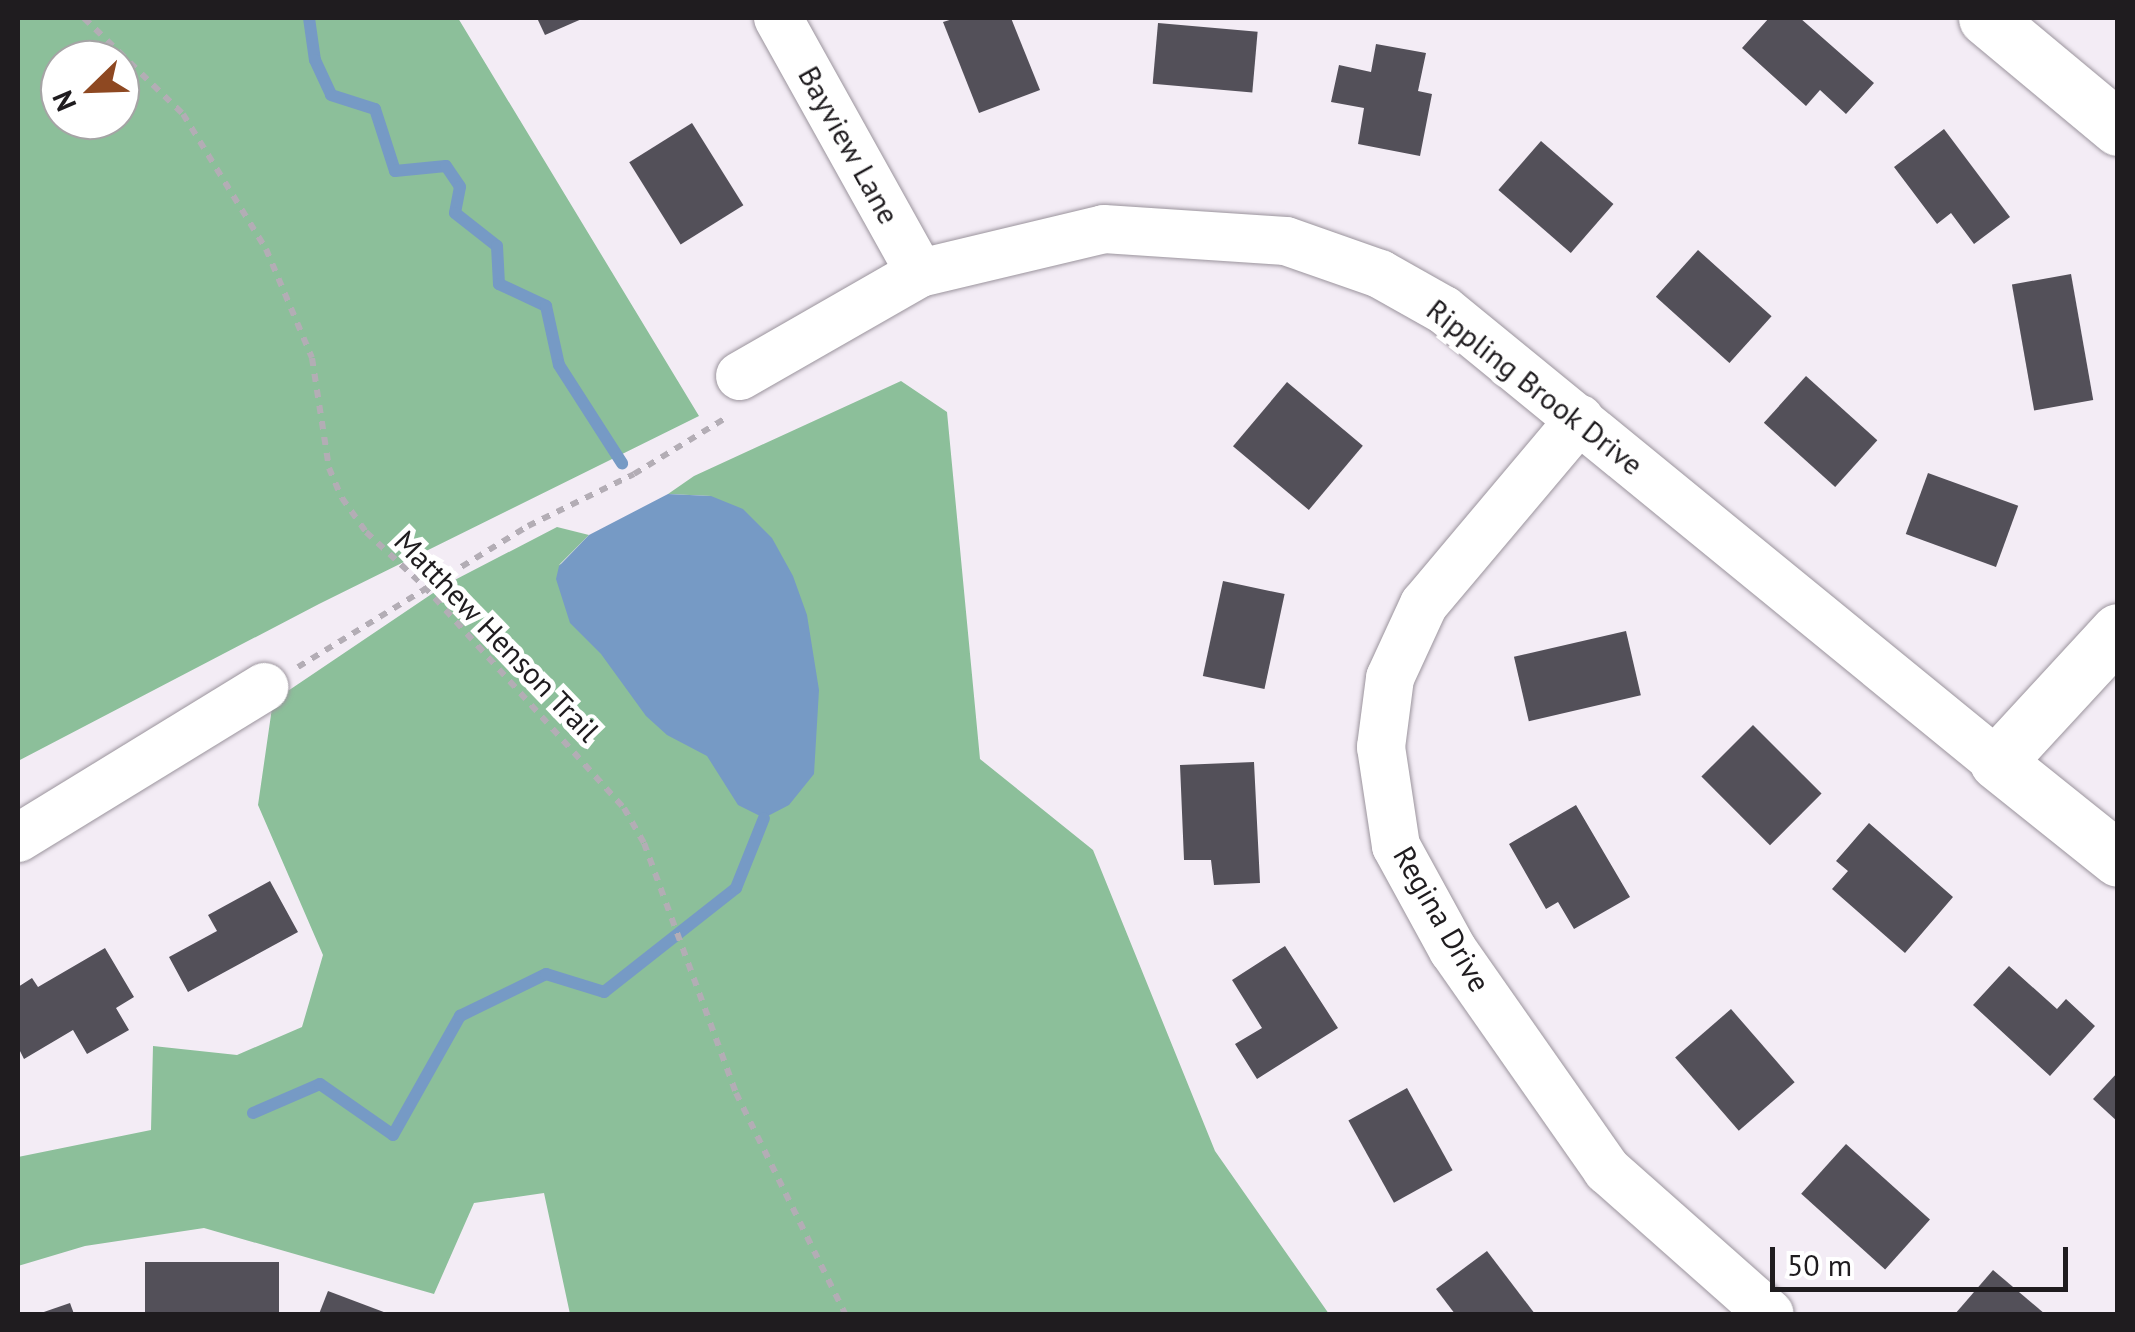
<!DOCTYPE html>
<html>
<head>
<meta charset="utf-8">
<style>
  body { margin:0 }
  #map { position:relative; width:2135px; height:1332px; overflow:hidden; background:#f3ecf5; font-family:"PT Sans",sans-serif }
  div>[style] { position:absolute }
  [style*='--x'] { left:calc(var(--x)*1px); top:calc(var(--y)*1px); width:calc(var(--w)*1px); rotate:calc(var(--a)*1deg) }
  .forest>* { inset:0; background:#8cbf9a }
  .water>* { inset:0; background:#769ac5 }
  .stream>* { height:12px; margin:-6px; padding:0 6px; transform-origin:6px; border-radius:6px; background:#769ac5 }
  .building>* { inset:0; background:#535059; transform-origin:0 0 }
  .path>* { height:6px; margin-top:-3px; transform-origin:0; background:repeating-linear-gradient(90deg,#b3adb5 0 8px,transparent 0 16px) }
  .roads { filter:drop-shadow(0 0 2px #9b949d) drop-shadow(0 0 2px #9b949d) }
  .minor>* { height:48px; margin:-24px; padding:0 24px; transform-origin:24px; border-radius:24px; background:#fff }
  .tertiary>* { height:55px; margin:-27.5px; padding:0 27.5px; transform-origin:27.5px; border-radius:27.5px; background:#fff }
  span { translate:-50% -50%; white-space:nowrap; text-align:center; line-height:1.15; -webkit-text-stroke:10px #fff; paint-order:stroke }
  .street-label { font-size:30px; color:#1f1c1f }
  .frame { position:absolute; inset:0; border:20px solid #1f1c1f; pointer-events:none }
  .north { position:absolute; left:40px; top:40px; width:100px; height:100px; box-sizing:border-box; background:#fff; border:2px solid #a5a4a5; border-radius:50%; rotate:247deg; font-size:28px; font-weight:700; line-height:40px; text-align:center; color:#1f1c1f }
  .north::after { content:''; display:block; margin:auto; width:35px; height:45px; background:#8e4821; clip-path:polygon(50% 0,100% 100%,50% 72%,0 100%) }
  .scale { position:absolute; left:1770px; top:1247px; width:298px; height:45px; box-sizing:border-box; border:5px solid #1f1c1f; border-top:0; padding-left:12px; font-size:30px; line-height:35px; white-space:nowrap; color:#1f1c1f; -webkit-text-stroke:8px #fff; paint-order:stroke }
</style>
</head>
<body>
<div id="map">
  <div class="forest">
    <div style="clip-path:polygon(evenodd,18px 18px,458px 18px,699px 416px,319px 604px,18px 761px,18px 18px,60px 60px,120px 60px,120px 120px,60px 120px,60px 60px)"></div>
    <div style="clip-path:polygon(901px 381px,947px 412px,980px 759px,1093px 850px,1215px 1151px,1329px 1314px,570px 1314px,544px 1193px,474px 1203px,434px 1294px,204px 1228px,85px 1246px,18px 1266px,18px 1157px,151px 1130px,153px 1046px,237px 1055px,302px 1027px,323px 955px,258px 805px,273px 701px,445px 585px,557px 527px,589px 535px,559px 565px,711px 496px,668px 494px,694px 476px)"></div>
  </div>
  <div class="water">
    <div style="clip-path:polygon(668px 494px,711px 496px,743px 509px,772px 538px,793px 576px,807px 615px,819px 690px,814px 774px,789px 805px,764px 818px,738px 805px,707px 756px,667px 735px,646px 716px,601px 654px,570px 623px,556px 579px,559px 566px,589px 535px)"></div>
  </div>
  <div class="stream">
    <div style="--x:309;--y:18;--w:42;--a:81.9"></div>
    <div style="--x:315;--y:60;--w:38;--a:65"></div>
    <div style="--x:331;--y:95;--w:46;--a:17.7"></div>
    <div style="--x:375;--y:109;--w:65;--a:72.1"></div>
    <div style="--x:395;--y:171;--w:51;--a:-5.6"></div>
    <div style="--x:446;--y:166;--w:25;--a:56"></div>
    <div style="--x:460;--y:187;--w:26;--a:101"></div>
    <div style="--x:455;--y:213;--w:53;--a:38.2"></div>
    <div style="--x:497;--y:246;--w:38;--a:87"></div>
    <div style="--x:499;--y:284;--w:52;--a:25.1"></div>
    <div style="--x:546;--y:306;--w:60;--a:77.6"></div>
    <div style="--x:559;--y:365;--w:117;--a:57.3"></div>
    <div style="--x:253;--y:1113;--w:73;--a:-23.4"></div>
    <div style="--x:320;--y:1084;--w:89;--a:34.9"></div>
    <div style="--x:393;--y:1135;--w:137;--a:-60.6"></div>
    <div style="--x:460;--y:1016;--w:96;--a:-26"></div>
    <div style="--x:546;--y:974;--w:61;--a:17.2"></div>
    <div style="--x:604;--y:992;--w:168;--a:-38.2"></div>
    <div style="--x:736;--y:888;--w:75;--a:-68.2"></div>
  </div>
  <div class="building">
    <div style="clip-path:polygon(537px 18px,584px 18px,545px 35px)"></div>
    <div style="clip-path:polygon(956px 18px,1011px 18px,1040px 90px,979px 113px,943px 22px)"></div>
    <div style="clip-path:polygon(1769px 18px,1800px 18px,1874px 83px,1846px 114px,1820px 90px,1806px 106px,1742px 48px)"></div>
    <div style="left:1158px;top:23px;width:100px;height:61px;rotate:5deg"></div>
    <div style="clip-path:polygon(1376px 44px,1426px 53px,1418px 91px,1432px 94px,1420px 156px,1358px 144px,1364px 108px,1331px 102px,1339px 65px,1371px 72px)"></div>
    <div style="left:692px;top:123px;width:97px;height:74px;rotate:58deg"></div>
    <div style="clip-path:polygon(1944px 129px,2010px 217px,1974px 244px,1951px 213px,1937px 224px,1894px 167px)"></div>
    <div style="left:1541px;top:141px;width:96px;height:65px;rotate:41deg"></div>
    <div style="left:1698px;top:250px;width:99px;height:63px;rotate:42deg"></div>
    <div style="left:2071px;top:274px;width:128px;height:60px;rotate:80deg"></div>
    <div style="left:1806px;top:376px;width:96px;height:63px;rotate:42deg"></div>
    <div style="left:1287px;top:382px;width:99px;height:84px;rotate:40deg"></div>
    <div style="left:1928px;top:473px;width:96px;height:65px;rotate:20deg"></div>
    <div style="left:1223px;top:581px;width:63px;height:97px;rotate:12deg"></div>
    <div style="left:1626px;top:631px;width:66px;height:115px;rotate:77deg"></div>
    <div style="left:1753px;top:725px;width:97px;height:73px;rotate:45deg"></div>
    <div style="clip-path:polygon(1254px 762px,1260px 883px,1214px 885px,1211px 860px,1184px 860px,1180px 765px)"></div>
    <div style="clip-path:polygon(1576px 805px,1630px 897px,1574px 929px,1558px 902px,1546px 909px,1509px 844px)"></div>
    <div style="clip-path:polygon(1869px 823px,1953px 897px,1905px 953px,1832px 889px,1848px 871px,1836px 861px)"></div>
    <div style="clip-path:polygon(270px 881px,298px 932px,188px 992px,169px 957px,217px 931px,208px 915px)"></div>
    <div style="clip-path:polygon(1285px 946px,1338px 1028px,1257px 1079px,1235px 1044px,1262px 1028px,1232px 980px)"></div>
    <div style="clip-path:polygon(105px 948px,134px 997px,116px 1008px,129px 1030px,87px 1054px,73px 1030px,24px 1059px,18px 1047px,18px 987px,32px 978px,38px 987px)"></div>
    <div style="clip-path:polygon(2009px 966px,2057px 1009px,2066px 999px,2095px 1026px,2050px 1076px,1973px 1005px)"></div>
    <div style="left:1731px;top:1009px;width:97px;height:74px;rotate:49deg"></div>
    <div style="clip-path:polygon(2118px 1072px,2118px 1122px,2093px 1099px)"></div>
    <div style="left:1407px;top:1088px;width:94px;height:67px;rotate:61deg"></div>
    <div style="left:1846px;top:1144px;width:113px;height:67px;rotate:42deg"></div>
    <div style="clip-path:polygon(1487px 1251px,1535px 1314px,1455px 1314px,1436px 1289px)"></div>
    <div style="left:145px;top:1262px;width:134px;height:52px"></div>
    <div style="clip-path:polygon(1993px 1270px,2045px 1314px,1955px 1314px)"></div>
    <div style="clip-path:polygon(328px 1291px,389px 1314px,319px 1314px)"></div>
    <div style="clip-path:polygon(70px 1303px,74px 1314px,38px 1314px)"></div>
  </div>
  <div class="path">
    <div style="--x:84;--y:18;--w:138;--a:44.1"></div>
    <div style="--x:183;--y:114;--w:158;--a:58.4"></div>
    <div style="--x:266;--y:249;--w:118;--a:67.1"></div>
    <div style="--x:312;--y:358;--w:111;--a:81.2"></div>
    <div style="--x:329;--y:468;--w:33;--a:67"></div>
    <div style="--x:342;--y:498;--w:42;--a:54.8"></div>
    <div style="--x:366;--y:532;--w:79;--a:43"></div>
    <div style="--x:424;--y:586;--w:299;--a:48"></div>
    <div style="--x:624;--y:808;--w:40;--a:60.3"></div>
    <div style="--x:644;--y:843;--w:266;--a:69.8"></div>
    <div style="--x:736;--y:1093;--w:246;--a:63.7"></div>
    <div style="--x:298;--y:667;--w:270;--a:-31.5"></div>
    <div style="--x:528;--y:526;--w:118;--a:-26.1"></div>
    <div style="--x:634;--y:474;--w:105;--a:-31.4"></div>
  </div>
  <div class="roads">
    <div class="minor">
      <div style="--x:778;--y:18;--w:292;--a:60.9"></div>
      <div style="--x:740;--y:376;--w:207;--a:-29.8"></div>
      <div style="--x:920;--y:273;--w:189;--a:-13.4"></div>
      <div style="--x:1104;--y:229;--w:182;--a:3.8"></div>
      <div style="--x:1286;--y:241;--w:100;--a:19.3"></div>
      <div style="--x:1380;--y:274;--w:73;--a:29.4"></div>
      <div style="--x:1444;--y:310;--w:714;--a:39.26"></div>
      <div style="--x:1580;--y:419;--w:242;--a:130.1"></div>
      <div style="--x:1424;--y:604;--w:81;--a:114.7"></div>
      <div style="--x:1390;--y:678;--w:70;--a:97.4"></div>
      <div style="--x:1381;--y:747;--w:100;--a:81.4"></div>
      <div style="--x:1396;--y:846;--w:119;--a:61.3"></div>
      <div style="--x:1453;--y:950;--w:269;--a:55"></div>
      <div style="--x:1607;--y:1170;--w:217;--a:41.5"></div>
      <div style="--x:18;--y:838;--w:289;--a:-31.5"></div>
    </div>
    <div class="tertiary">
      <div style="--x:1986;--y:18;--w:172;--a:39.8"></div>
      <div style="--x:2118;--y:631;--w:178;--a:132.7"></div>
      <div style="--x:1997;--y:762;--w:155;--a:38.7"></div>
    </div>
  </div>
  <div class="street-label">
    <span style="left:849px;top:145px;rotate:61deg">Bayview Lane</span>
    <span style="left:1535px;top:387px;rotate:38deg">Rippling Brook Drive</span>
    <span style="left:497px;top:636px;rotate:46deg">Matthew Henson Trail</span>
    <span style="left:1442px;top:919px;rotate:60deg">Regina Drive</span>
  </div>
  <div class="frame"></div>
  <div class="north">N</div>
  <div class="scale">50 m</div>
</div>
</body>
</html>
